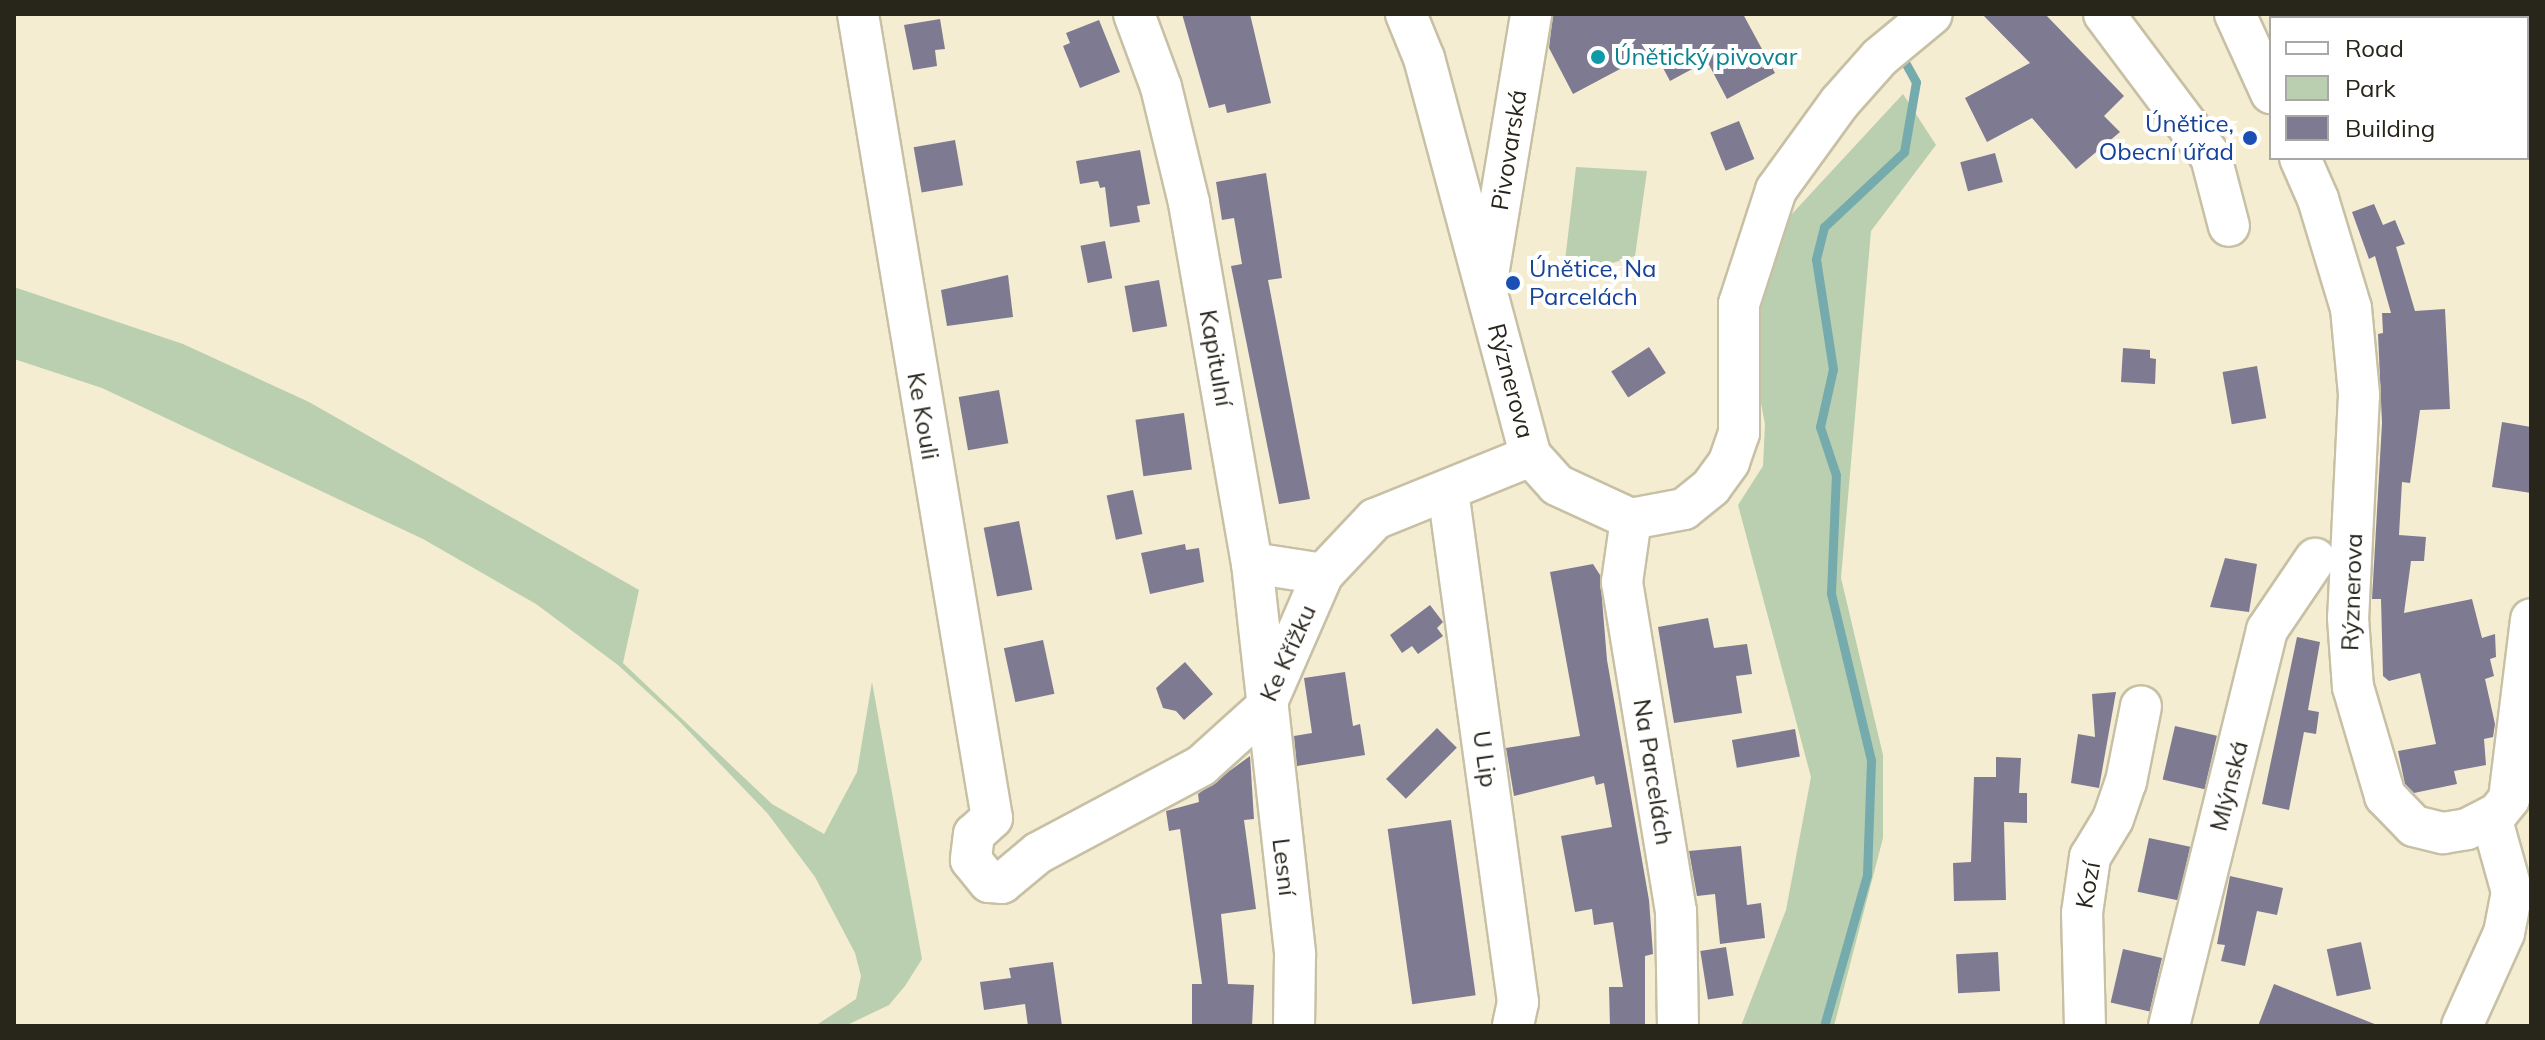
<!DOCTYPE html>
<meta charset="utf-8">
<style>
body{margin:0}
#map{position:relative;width:2545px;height:1040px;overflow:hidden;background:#f4edd1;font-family:Mulish,sans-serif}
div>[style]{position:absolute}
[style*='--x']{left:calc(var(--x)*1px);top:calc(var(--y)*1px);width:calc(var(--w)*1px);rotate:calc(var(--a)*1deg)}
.green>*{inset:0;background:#bacfb0}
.stream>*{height:9px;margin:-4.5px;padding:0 4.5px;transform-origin:4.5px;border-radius:4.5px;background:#75abad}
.building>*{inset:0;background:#7e7a92;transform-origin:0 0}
.roads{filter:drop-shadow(2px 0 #c7c0a5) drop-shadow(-2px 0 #c7c0a5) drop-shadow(0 2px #c7c0a5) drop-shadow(0 -2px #c7c0a5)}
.minor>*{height:40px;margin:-20px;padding:0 20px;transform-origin:20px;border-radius:20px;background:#fff}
.dots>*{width:22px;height:22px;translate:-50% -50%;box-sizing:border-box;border:4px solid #fff;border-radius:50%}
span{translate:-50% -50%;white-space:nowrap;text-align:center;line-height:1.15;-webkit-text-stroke:8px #fff;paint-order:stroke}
.culture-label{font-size:24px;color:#0d838f}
.left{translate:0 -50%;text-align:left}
.transit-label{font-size:24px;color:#164399}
.right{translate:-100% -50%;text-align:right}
.street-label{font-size:24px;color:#28251b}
.frame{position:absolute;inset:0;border:16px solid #28251b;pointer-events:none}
.legend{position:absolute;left:2269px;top:16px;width:260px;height:144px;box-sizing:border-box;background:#fff;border:2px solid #a9a8a4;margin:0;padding:10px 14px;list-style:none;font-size:24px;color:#28251b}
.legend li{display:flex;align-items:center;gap:16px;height:40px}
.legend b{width:40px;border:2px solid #a9a8a4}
</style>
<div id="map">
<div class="green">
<i style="clip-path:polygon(1903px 94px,1936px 145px,1871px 231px,1841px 578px,1883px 755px,1883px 838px,1834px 1026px,1741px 1026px,1786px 910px,1811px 777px,1738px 505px,1763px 466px,1765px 424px,1750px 346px,1772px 256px,1790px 216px)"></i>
<i style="clip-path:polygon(1576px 167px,1647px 171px,1635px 256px,1563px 278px)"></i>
<i style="clip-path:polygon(14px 287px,183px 344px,309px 402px,639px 590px,623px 663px,772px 804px,824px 834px,857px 772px,872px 682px,922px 959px,905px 986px,889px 1005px,845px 1026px,815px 1026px,856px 999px,861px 976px,855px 953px,815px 877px,768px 814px,680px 722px,618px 665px,536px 604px,423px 539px,102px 388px,14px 359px)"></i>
</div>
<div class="stream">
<i style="--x:1824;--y:1026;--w:157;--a:-74.1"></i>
<i style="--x:1867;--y:875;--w:115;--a:-88"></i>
<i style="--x:1871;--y:760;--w:172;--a:-103.5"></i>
<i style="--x:1831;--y:593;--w:118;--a:-87.6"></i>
<i style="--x:1836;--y:475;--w:51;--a:-108.4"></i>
<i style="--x:1820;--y:427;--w:59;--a:-77.4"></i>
<i style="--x:1833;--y:369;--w:111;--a:-98.8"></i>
<i style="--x:1816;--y:259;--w:33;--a:-76"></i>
<i style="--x:1824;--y:227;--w:110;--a:-43.2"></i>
<i style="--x:1904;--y:152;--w:71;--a:-80.3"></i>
<i style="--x:1916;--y:82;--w:31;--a:-119"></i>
</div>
<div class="building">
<i style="clip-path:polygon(1182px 14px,1250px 14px,1271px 103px,1227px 113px,1225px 104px,1209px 108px)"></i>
<i style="clip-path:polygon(1553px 14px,1743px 14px,1775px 73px,1727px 99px,1707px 61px,1670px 81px,1654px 51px,1573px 94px,1549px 48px)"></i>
<i style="clip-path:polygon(1982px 14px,2045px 14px,2124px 96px,2104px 116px,2120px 132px,2076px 169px,2032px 118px,1987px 142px,1965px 98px,2030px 63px)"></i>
<i style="clip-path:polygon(940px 19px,945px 49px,935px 50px,937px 66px,913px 70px,904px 25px)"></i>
<i style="clip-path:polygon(1099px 20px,1120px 72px,1080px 88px,1063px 46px,1070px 43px,1066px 33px)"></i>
<i style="left:1739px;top:121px;width:41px;height:31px;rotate:68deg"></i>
<i style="left:955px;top:140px;width:46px;height:42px;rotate:80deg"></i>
<i style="clip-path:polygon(1140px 150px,1150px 204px,1137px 206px,1140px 222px,1110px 227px,1105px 187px,1100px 188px,1098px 181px,1080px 184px,1076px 161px)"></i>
<i style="left:1995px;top:153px;width:30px;height:36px;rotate:75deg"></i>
<i style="clip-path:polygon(1266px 173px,1282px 278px,1268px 280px,1310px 499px,1279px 504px,1231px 266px,1242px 264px,1234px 218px,1222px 220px,1216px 182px)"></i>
<i style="clip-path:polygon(2374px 204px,2383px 225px,2395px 220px,2405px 244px,2396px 247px,2415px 311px,2445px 309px,2450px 409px,2420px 410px,2410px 483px,2402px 482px,2399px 535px,2426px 537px,2424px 561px,2411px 561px,2404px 613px,2472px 599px,2482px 638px,2495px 634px,2496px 657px,2490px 659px,2494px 676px,2485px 679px,2495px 724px,2493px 737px,2484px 739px,2486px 765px,2454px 771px,2457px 784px,2414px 793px,2405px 784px,2398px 751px,2436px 744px,2420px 673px,2389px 681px,2383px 676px,2381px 599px,2372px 599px,2382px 423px,2378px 334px,2383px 333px,2382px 313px,2391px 313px,2375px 256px,2369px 259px,2352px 212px)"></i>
<i style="left:1105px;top:241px;width:38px;height:25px;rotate:79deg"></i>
<i style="clip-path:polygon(1008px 275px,1013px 317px,947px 326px,941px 290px)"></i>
<i style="left:1159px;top:280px;width:47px;height:35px;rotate:80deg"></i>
<i style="left:1649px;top:347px;width:31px;height:45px;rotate:57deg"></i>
<i style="clip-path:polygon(2123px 348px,2150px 350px,2150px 358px,2156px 359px,2155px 384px,2121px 382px)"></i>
<i style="left:2257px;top:366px;width:53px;height:35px;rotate:80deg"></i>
<i style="left:999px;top:390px;width:54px;height:41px;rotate:80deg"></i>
<i style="left:1184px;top:413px;width:57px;height:49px;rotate:82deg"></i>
<i style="clip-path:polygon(2502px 422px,2531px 427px,2531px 493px,2492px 487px)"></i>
<i style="left:1133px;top:490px;width:45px;height:27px;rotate:78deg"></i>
<i style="left:1019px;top:521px;width:70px;height:36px;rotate:79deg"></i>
<i style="clip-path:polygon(1185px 544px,1186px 550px,1199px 548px,1204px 582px,1150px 594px,1141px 553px)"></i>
<i style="clip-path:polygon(2225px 558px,2257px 564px,2249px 612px,2210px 607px)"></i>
<i style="clip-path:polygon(1593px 564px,1600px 575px,1607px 660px,1649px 900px,1653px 954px,1645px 956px,1645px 1026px,1610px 1026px,1609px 987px,1623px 987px,1613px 922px,1594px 925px,1592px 909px,1575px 912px,1561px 836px,1612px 827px,1604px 783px,1596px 785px,1594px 776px,1514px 796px,1506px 748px,1580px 736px,1550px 572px)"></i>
<i style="clip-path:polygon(1430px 605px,1443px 622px,1437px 628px,1443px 636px,1418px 654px,1412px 646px,1402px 653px,1390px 635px)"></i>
<i style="clip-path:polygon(1708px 618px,1714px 648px,1747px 644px,1752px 674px,1736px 676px,1742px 713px,1674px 723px,1658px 627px)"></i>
<i style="clip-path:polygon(2297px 637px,2320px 642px,2308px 710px,2319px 712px,2316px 734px,2304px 732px,2289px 810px,2262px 804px)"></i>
<i style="left:1043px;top:640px;width:55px;height:40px;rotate:78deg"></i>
<i style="clip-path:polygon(1185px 662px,1213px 694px,1184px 720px,1176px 711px,1163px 708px,1156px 688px)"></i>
<i style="clip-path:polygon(1345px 672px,1353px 726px,1360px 724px,1365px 755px,1297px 766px,1294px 736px,1312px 733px,1304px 678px)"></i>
<i style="clip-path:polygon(2116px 692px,2099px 788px,2071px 783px,2078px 734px,2095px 737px,2092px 694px)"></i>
<i style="left:2175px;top:726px;width:43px;height:55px;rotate:13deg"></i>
<i style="left:1437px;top:728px;width:28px;height:72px;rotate:45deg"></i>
<i style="left:1795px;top:729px;width:28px;height:64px;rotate:80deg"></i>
<i style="clip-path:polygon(1250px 756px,1254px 819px,1244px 820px,1256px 909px,1221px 914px,1228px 984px,1254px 985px,1252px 1026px,1192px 1026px,1192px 984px,1202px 984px,1180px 829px,1169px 831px,1166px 811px,1199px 802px,1198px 794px)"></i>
<i style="clip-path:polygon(1996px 757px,2021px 758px,2019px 793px,2027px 793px,2027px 823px,2004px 822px,2006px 900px,1954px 901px,1953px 863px,1971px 862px,1974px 777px,1996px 777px)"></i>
<i style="left:1451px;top:820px;width:177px;height:64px;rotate:82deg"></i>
<i style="left:2149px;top:838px;width:42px;height:55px;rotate:12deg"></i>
<i style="clip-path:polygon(1741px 846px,1747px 905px,1761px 903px,1765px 938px,1720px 944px,1715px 894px,1697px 896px,1689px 851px)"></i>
<i style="clip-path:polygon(2230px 876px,2283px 888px,2277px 915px,2257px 911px,2245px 966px,2221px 961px,2225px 945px,2217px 944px)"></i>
<i style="left:2361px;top:942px;width:48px;height:35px;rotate:78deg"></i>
<i style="left:1726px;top:947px;width:49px;height:26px;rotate:81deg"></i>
<i style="left:2123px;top:949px;width:40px;height:55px;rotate:13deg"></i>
<i style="left:1998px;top:952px;width:39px;height:42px;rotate:87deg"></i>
<i style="clip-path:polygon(1053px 962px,1062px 1026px,1028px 1026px,1025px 1004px,984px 1010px,980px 982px,1011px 978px,1009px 968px)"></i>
<i style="clip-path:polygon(2274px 984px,2377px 1025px,2377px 1026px,2258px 1026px)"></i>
</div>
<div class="roads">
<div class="minor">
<i style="--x:858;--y:14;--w:815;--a:80.54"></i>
<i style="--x:992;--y:818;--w:24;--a:138"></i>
<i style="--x:974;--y:834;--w:26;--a:97"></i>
<i style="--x:971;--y:860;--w:28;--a:51"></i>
<i style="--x:989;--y:882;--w:13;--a:4"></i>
<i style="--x:1002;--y:883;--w:47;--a:-39.8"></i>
<i style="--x:1038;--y:853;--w:185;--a:-28.1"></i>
<i style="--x:1201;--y:766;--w:85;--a:-42.1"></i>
<i style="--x:1264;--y:709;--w:147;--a:-66.4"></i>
<i style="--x:1323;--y:574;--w:76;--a:-46.6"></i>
<i style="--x:1375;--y:519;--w:168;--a:-22"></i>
<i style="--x:1134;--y:14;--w:78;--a:69.7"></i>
<i style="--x:1161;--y:87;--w:119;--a:76.4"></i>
<i style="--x:1189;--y:203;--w:365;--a:80.1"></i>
<i style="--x:1252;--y:563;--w:394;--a:83.7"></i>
<i style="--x:1295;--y:955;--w:71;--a:90.8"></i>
<i style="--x:1406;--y:14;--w:48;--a:67.8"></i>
<i style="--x:1424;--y:58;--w:412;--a:75"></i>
<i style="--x:1531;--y:456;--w:39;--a:48"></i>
<i style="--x:1557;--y:485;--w:81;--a:24.7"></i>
<i style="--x:1631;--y:519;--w:54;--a:-10.7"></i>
<i style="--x:1684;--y:509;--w:35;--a:-39"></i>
<i style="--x:1711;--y:487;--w:31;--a:-54"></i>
<i style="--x:1729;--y:462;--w:31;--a:-71"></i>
<i style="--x:1739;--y:433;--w:129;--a:-90"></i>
<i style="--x:1739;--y:304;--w:120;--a:-72"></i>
<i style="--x:1776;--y:190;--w:109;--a:-54"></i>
<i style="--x:1840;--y:102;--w:60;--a:-48.4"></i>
<i style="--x:1880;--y:57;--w:67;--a:-39.6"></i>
<i style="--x:2104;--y:14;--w:179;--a:53.2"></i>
<i style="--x:2211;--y:157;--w:71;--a:75.4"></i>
<i style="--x:2235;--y:14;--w:87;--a:65.5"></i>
<i style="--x:2300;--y:158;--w:45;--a:66.3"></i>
<i style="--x:2318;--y:199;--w:114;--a:73.2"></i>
<i style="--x:2351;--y:308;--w:87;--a:84.7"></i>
<i style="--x:2359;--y:395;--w:223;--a:92.8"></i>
<i style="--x:2348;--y:618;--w:69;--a:85.9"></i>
<i style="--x:2353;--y:687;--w:114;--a:73.6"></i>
<i style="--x:2385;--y:796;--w:42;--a:46"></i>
<i style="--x:2414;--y:826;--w:30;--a:14"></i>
<i style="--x:2443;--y:833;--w:24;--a:-9"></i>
<i style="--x:2467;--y:829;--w:34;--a:-27"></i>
<i style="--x:2497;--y:814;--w:19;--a:-51"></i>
<i style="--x:2509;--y:799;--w:181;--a:-83"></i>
<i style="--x:1488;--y:275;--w:265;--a:-80.6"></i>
<i style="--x:1448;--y:491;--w:516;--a:82.2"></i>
<i style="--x:1518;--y:1002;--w:25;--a:102"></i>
<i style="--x:1631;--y:519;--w:64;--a:98.1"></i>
<i style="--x:1622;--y:582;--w:333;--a:80.7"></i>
<i style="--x:1676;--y:911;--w:115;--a:89"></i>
<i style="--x:1252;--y:563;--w:72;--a:8.8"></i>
<i style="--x:2085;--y:1026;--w:113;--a:-91.5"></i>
<i style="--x:2082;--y:913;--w:57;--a:-81.9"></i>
<i style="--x:2090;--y:857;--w:44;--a:-58.8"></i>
<i style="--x:2113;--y:819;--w:39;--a:-71"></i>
<i style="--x:2126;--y:782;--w:77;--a:-78.8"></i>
<i style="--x:2169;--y:1026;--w:408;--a:-76.1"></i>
<i style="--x:2267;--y:630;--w:86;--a:-55.9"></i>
<i style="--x:2462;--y:1026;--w:102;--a:-65.7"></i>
<i style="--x:2504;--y:933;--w:42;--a:-79"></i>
<i style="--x:2512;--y:892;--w:78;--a:-105.6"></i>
</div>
</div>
<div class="dots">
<i style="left:1598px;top:57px;background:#0f9aa8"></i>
<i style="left:2250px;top:138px;background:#1a4fb4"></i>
<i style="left:1513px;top:283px;background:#1a4fb4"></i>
</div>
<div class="culture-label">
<span class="left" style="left:1614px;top:57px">Únětický pivovar</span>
</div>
<div class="transit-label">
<span class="right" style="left:2234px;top:138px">Únětice,<br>Obecní úřad</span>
<span class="left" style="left:1529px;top:283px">Únětice, Na<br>Parcelách</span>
</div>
<div class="street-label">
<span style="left:1509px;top:150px;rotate:-81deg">Pivovarská</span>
<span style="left:1216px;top:358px;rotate:80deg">Kapitulní</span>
<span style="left:1511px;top:381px;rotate:75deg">Rýznerova</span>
<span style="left:923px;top:416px;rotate:80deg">Ke Kouli</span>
<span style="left:2352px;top:592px;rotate:-88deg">Rýznerova</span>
<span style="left:1288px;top:653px;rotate:-66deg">Ke Křížku</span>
<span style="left:1485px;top:759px;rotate:82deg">U Lip</span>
<span style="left:1653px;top:772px;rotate:81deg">Na Parcelách</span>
<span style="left:2229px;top:786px;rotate:-76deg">Mlýnská</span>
<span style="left:1284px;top:867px;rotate:83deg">Lesní</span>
<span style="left:2088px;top:885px;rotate:-80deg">Kozí</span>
</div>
<div class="frame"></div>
<ul class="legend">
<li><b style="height:10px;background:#fff"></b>Road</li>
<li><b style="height:22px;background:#bacfb0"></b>Park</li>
<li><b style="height:22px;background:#7e7a92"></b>Building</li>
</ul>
</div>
